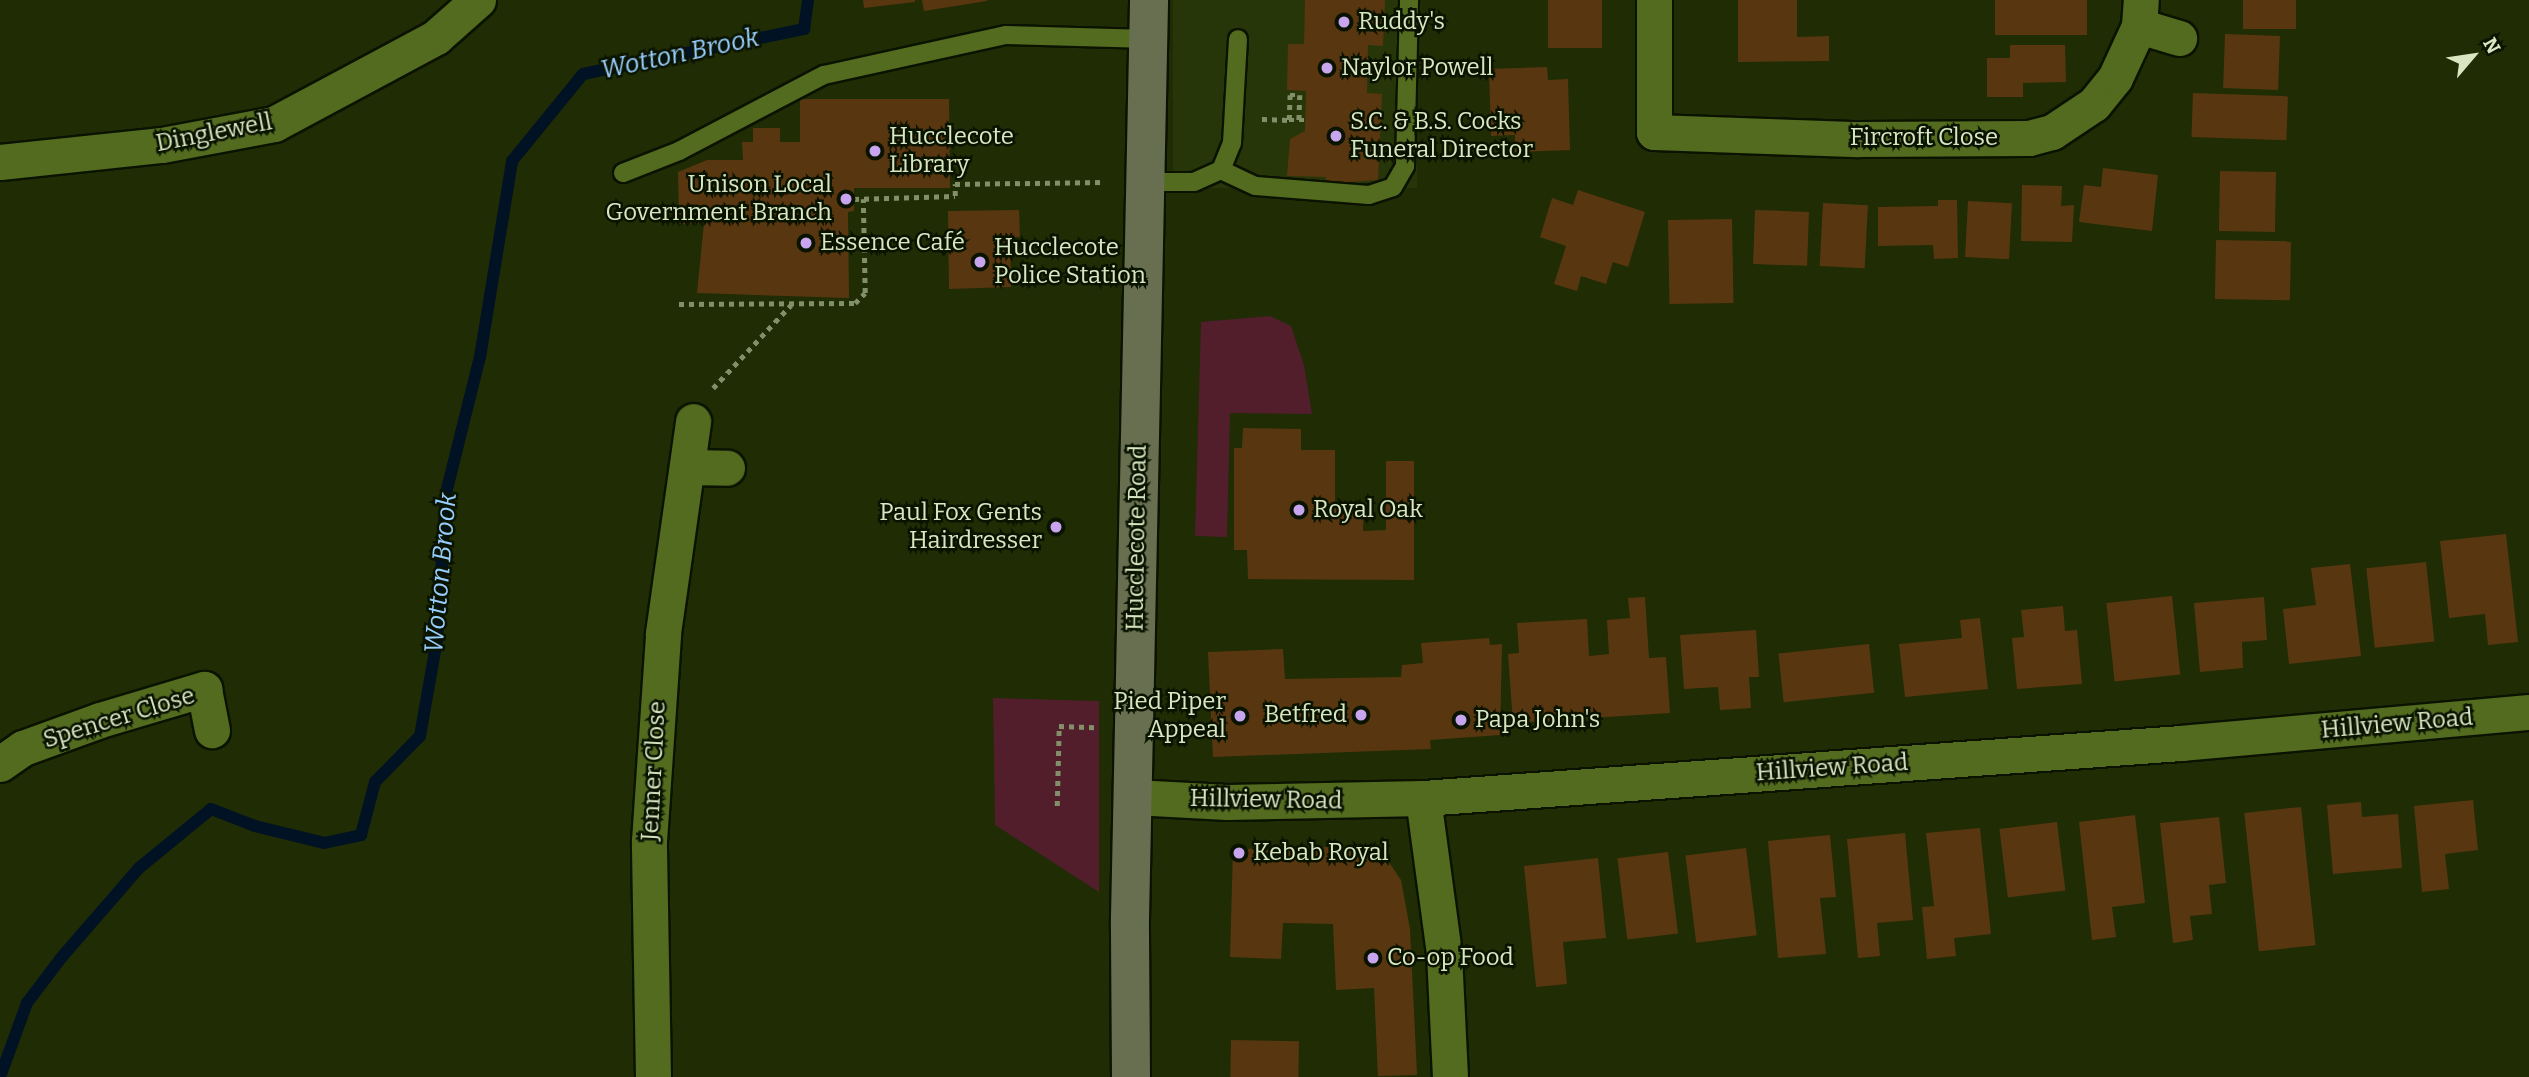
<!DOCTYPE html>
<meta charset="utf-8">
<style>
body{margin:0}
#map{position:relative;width:2529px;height:1077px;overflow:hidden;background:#1f2c04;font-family:Bitter,serif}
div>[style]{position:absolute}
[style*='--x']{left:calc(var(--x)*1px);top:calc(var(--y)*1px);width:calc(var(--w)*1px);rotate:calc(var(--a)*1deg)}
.built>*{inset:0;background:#273608;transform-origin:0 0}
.green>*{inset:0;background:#521e2c}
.stream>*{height:12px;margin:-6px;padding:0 6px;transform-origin:6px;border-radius:6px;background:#001224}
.building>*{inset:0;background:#583710;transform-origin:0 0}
.path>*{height:4.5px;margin-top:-2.25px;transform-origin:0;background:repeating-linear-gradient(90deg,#829069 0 5px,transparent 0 10px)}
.roads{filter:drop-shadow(2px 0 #0b1300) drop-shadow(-2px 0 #0b1300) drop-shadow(0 2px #0b1300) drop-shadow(0 -2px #0b1300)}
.lane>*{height:18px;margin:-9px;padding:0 9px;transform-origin:9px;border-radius:9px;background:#526b1f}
.street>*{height:35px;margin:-17.5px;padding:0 17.5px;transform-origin:17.5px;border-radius:17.5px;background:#526b1f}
.secondary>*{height:38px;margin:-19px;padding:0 19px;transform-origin:19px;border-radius:19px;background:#686f50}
.dots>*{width:19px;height:19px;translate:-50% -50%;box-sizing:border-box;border:4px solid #0a1300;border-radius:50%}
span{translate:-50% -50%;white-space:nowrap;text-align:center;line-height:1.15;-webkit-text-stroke:5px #0a1300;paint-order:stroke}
.poi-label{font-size:24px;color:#d8e7c2}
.left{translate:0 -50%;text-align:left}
.right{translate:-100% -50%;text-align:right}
.street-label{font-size:24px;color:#d8e7c2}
.water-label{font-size:26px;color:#97cdfd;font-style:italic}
.north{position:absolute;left:2438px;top:21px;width:70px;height:70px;-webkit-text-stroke:5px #0a1300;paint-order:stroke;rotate:61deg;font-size:19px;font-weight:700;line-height:28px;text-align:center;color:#d8e7c2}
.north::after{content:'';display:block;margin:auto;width:24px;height:32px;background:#d8e7c2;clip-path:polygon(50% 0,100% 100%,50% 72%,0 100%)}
</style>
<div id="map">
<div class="built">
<i style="left:1173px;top:0;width:244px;height:188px"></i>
</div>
<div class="green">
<i style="clip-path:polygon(1270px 316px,1291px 326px,1304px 365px,1312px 414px,1230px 413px,1227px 537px,1195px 536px,1201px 322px)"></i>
<i style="clip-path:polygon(993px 698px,1099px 701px,1099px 892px,995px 825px)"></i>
</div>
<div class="stream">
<i style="--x:0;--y:1077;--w:79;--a:-70"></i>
<i style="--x:27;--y:1003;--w:56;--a:-52.9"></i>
<i style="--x:61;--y:958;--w:119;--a:-49.1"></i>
<i style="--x:139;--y:868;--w:93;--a:-39.3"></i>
<i style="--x:211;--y:809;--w:47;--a:21.1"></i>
<i style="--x:255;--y:826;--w:71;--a:13.8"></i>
<i style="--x:324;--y:843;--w:38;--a:-12"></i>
<i style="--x:361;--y:835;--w:55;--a:-75.2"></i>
<i style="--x:375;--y:782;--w:64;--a:-45.6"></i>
<i style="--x:420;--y:736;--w:97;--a:-80"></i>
<i style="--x:437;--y:640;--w:147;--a:-86.5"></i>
<i style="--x:446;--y:493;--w:140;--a:-76"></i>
<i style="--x:480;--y:357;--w:199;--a:-80.7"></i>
<i style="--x:512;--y:161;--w:112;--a:-50.8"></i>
<i style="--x:583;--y:74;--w:226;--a:-11.5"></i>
<i style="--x:804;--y:29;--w:29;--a:-82"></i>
</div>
<div class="building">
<i style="clip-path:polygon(863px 0,915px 0,915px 2px,864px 8px)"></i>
<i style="clip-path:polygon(922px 0,987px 0,987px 1px,924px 11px)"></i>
<i style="clip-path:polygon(1305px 0,1385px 0,1383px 46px,1368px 45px,1367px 93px,1382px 94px,1378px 180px,1325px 184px,1326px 177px,1287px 176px,1290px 139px,1305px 131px,1306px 91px,1287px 90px,1288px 44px,1304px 44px)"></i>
<i style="left:1548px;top:0;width:54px;height:48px"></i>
<i style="clip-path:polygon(1738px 0,1797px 0,1797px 37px,1829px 36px,1829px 61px,1738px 62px)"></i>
<i style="left:1995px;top:0;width:92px;height:35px"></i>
<i style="left:2243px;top:0;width:53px;height:29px"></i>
<i style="left:2225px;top:34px;width:55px;height:54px;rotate:2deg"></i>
<i style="clip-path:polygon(2010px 45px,2065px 45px,2066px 82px,2023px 83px,2023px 97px,1987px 97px,1987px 58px,2010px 58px)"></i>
<i style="clip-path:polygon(1547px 67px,1548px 80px,1568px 79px,1570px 150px,1515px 152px,1515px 135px,1491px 136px,1489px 69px)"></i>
<i style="left:2193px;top:93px;width:95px;height:44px;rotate:2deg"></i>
<i style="clip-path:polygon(800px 99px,949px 99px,950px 188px,854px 188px,854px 211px,848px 212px,849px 298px,697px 293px,704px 223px,679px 224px,678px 172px,707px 160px,743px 160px,742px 142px,753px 142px,753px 128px,780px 128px,780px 142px,800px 142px)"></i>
<i style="clip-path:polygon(2103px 168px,2158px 175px,2152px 231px,2079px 222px,2084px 185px,2101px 187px)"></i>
<i style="left:2220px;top:171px;width:56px;height:60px;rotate:1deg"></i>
<i style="clip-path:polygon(2022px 185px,2062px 186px,2061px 206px,2074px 205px,2072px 242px,2021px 241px)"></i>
<i style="clip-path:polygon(1578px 190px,1645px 212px,1628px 267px,1613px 262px,1606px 284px,1581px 276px,1577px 291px,1554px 284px,1566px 246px,1540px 237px,1552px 198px,1573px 205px)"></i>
<i style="clip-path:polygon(1938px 200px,1957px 200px,1958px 258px,1934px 259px,1933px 245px,1878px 246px,1878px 207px,1938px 206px)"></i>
<i style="left:1968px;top:201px;width:44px;height:56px;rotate:3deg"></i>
<i style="left:1823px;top:203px;width:45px;height:63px;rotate:3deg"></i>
<i style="clip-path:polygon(1019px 210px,1020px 237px,1010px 237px,1011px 287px,949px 289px,948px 211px)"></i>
<i style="left:1755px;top:210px;width:54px;height:54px;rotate:2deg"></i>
<i style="left:1732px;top:219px;width:84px;height:64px;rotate:89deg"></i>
<i style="left:2216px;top:240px;width:75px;height:59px;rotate:1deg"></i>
<i style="clip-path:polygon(1243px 428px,1301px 429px,1301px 450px,1335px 450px,1335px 502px,1364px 502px,1363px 531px,1386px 530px,1386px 461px,1414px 461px,1414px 580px,1248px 579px,1247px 550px,1234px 550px,1234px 448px,1242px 448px)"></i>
<i style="clip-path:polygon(2506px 534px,2518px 642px,2488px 645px,2485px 614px,2449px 618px,2440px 541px)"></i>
<i style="left:2426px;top:562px;width:80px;height:60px;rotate:84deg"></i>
<i style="clip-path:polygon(2350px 564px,2361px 656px,2289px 664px,2283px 609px,2316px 605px,2311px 568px)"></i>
<i style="left:2172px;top:596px;width:79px;height:66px;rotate:84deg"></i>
<i style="clip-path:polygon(1645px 597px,1649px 658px,1666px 657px,1670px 713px,1513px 723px,1508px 654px,1519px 653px,1517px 623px,1587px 619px,1589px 656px,1609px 654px,1607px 620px,1630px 618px,1628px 598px)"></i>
<i style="clip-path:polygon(2264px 597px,2267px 640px,2242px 642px,2243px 668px,2200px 672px,2194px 603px)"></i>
<i style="clip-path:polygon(2063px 606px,2065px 631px,2077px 630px,2082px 684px,2017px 689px,2012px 638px,2024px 637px,2021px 610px)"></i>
<i style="clip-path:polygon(1980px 618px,1988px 689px,1905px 697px,1899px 644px,1962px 638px,1960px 620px)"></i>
<i style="clip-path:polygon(1756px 630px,1759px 677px,1749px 677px,1751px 708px,1720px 710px,1718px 687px,1684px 689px,1680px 635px)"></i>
<i style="clip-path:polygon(1489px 638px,1490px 645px,1502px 644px,1500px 735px,1430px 740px,1431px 749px,1213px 757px,1208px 652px,1283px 649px,1285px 679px,1401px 677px,1402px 665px,1423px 663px,1421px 643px)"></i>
<i style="left:1869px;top:644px;width:49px;height:91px;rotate:84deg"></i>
<i style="clip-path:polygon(2473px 800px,2478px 850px,2445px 854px,2449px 889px,2422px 892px,2414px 806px)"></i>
<i style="clip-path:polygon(2361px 802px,2362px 817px,2398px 814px,2402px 868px,2333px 874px,2327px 805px)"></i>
<i style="left:2301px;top:807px;width:139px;height:57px;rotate:84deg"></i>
<i style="clip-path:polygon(2135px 815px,2145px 903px,2112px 907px,2116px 937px,2092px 940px,2079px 822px)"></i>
<i style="clip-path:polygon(2219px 817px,2226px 883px,2209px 885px,2212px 914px,2190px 916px,2193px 940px,2173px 943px,2160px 823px)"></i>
<i style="left:2057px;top:822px;width:69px;height:58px;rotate:83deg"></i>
<i style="clip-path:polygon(1980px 828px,1991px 934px,1954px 938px,1956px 956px,1927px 959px,1922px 907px,1934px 906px,1926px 833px)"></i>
<i style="clip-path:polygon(1905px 833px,1913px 920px,1877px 923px,1880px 956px,1858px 958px,1847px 839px)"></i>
<i style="clip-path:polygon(1830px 835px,1836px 897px,1820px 898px,1826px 954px,1778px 958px,1768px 841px)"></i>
<i style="clip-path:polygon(1378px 846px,1401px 880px,1410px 929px,1417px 1075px,1378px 1076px,1374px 988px,1336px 990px,1333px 924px,1283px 923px,1281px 959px,1230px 957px,1233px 849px)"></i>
<i style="left:1746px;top:848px;width:88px;height:61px;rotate:83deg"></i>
<i style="left:1668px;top:852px;width:82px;height:51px;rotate:83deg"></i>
<i style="clip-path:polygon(1598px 858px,1606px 938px,1563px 942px,1567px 984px,1536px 987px,1524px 866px)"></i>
<i style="left:1231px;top:1040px;width:68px;height:37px;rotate:1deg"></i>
</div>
<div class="path">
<i style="--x:1262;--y:119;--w:27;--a:2"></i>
<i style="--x:1289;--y:120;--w:25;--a:-88"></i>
<i style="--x:1290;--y:95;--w:10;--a:0"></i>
<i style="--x:1300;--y:95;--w:25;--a:92"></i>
<i style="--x:1289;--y:120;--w:16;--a:0"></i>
<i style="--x:854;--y:199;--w:101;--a:-1.7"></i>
<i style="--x:955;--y:196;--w:12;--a:-90"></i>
<i style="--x:955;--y:184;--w:149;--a:-0.8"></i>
<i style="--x:679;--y:304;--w:176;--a:-0.3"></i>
<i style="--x:855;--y:303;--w:14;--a:-45"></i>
<i style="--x:865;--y:293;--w:94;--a:-91.2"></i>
<i style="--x:713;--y:388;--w:114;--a:-46.8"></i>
<i style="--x:1057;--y:806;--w:80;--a:-88.6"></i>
<i style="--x:1059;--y:726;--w:36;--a:2"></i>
</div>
<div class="roads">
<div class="lane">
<i style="--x:1221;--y:170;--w:29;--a:-68"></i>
<i style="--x:1232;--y:143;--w:104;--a:-86.7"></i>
<i style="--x:623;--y:173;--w:60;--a:-21.4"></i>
<i style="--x:679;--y:151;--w:164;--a:-27.7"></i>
<i style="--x:824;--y:75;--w:186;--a:-12.4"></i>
<i style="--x:1006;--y:35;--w:143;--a:1.6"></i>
<i style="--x:1146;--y:182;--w:48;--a:0"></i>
<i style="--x:1194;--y:182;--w:30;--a:-24"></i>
<i style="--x:1221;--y:170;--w:38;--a:25"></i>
<i style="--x:1256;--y:186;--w:113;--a:4.6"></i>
<i style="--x:1369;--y:195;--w:25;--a:-18"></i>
<i style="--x:1393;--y:187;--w:24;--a:-60"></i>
<i style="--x:1405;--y:166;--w:166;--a:-88.6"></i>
</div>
<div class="street">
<i style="--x:1654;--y:0;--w:132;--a:90"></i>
<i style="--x:1654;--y:132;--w:205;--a:2"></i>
<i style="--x:1859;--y:139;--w:170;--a:-0.3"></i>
<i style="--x:2029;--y:138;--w:24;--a:-15"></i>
<i style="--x:2052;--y:132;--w:50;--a:-33.7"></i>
<i style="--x:2094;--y:104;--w:33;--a:-51"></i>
<i style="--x:2115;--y:78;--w:57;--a:-65.2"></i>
<i style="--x:2139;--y:26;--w:26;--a:-86"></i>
<i style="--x:2139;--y:26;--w:42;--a:16.7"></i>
<i style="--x:0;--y:162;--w:163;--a:-6"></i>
<i style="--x:162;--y:145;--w:114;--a:-10.6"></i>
<i style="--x:274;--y:124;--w:184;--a:-28.2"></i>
<i style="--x:436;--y:37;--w:56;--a:-41.4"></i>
<i style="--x:688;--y:467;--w:39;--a:1"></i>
<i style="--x:0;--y:764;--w:28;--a:-35"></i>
<i style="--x:23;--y:748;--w:82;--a:-20"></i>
<i style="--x:100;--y:720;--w:109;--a:-16.6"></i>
<i style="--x:204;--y:689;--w:42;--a:79"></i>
<i style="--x:1133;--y:797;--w:94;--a:3"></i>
<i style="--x:1227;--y:802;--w:196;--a:-1.2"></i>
<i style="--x:1423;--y:798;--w:760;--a:-4.15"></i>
<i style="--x:2181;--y:743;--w:349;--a:-5.1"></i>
<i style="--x:1423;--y:798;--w:157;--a:82.3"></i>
<i style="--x:1444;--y:954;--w:123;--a:87.2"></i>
<i style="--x:653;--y:1077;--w:236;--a:-91"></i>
<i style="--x:649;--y:841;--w:208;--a:-86.1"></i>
<i style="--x:663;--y:633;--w:214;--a:-81.9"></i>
</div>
<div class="secondary">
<i style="--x:1131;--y:1077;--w:159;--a:-90.4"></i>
<i style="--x:1130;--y:918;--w:918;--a:-88.81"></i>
</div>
</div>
<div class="dots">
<i style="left:1344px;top:22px;background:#c8a5ef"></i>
<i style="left:1327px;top:68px;background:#c8a5ef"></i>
<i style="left:1336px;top:136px;background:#c8a5ef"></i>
<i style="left:875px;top:151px;background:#c8a5ef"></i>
<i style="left:846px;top:199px;background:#c8a5ef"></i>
<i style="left:806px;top:243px;background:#c8a5ef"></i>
<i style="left:980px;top:262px;background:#c8a5ef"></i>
<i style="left:1299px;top:510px;background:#c8a5ef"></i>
<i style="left:1056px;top:527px;background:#c8a5ef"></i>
<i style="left:1361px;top:715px;background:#c8a5ef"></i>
<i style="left:1240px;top:716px;background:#c8a5ef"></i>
<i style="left:1461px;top:720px;background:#c8a5ef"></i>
<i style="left:1239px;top:853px;background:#c8a5ef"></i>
<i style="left:1373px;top:958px;background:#c8a5ef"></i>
</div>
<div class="poi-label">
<span class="left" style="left:1358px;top:22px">Ruddy's</span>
<span class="left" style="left:1341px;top:68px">Naylor Powell</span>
<span class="left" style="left:1350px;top:136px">S.C. &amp; B.S. Cocks<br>Funeral Director</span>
<span class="left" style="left:889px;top:151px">Hucclecote<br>Library</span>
<span class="right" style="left:832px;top:199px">Unison Local<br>Government Branch</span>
<span class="left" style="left:820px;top:243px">Essence Café</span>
<span class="left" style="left:994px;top:262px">Hucclecote<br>Police Station</span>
<span class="left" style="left:1313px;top:510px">Royal Oak</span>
<span class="right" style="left:1042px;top:527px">Paul Fox Gents<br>Hairdresser</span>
<span class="right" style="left:1226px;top:716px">Pied Piper<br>Appeal</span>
<span class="right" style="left:1347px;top:715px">Betfred</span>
<span class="left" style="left:1475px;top:720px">Papa John's</span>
<span class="left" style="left:1253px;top:853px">Kebab Royal</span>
<span class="left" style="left:1387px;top:958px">Co-op Food</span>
</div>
<div class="street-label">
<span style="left:214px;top:133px;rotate:-11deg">Dinglewell</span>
<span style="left:1924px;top:138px">Fircroft Close</span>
<span style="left:1137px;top:538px;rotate:-89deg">Hucclecote Road</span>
<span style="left:119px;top:718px;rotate:-17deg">Spencer Close</span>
<span style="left:2397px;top:724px;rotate:-5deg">Hillview Road</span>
<span style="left:1832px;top:768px;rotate:-4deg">Hillview Road</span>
<span style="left:654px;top:771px;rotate:-87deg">Jenner Close</span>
<span style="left:1266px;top:800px;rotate:1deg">Hillview Road</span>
</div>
<div class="water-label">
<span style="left:680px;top:54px;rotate:-12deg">Wotton Brook</span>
<span style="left:441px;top:573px;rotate:-85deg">Wotton Brook</span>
</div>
<div class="north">N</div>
</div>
